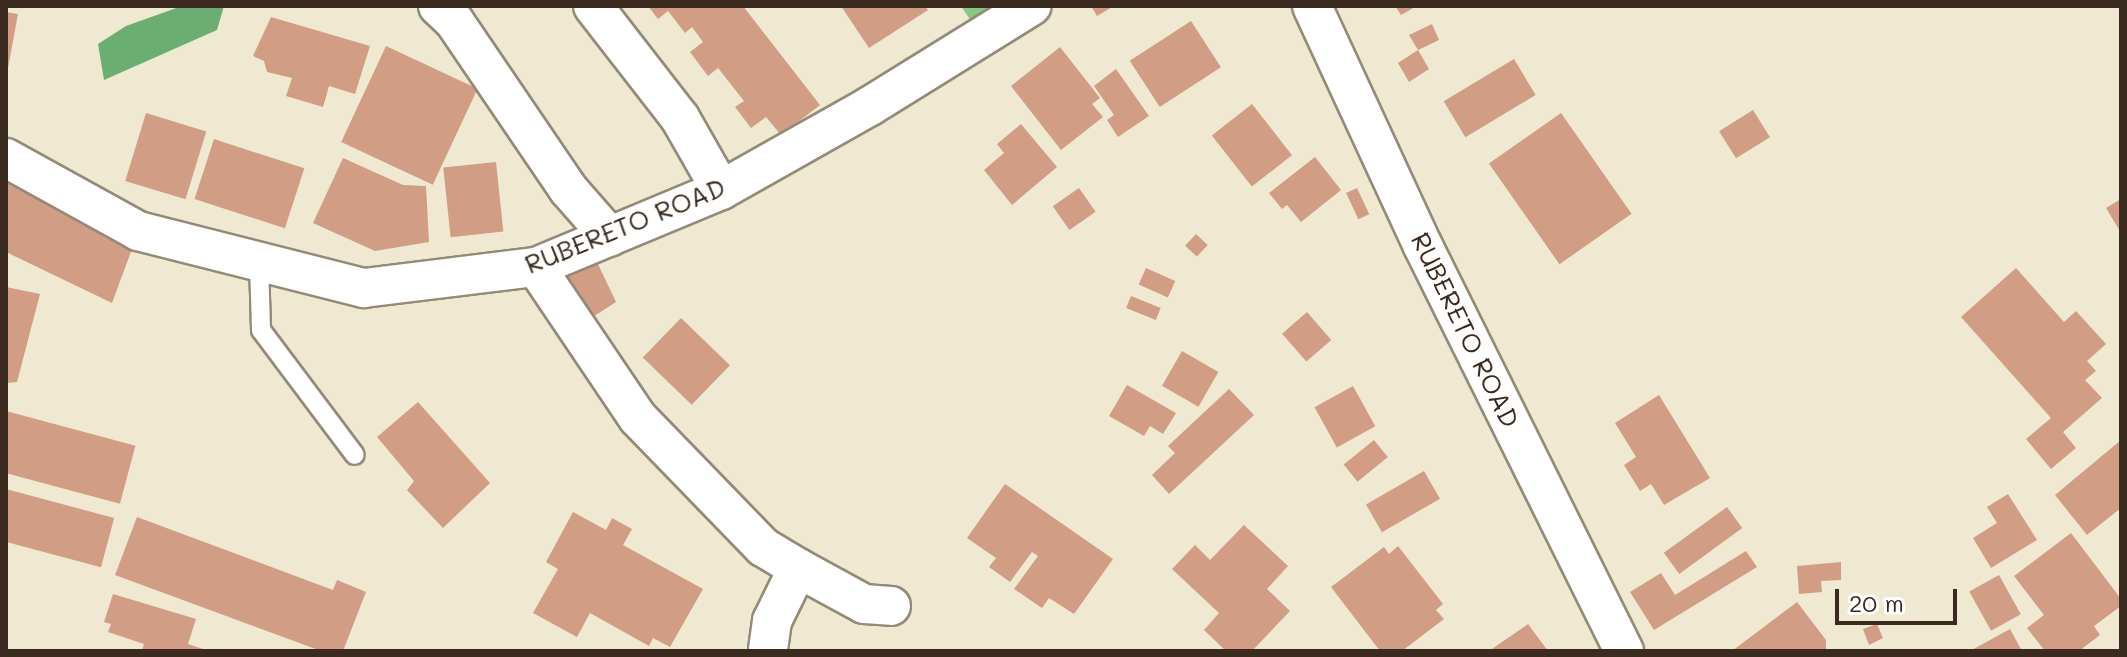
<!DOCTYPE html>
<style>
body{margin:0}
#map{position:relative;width:2127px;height:657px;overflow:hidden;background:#eee9d0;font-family:Mali,sans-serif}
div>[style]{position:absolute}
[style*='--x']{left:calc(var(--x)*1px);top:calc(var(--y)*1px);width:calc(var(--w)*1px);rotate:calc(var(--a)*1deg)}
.green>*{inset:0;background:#84ca85}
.forest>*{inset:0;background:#6bae72}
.building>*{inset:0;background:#d19d85;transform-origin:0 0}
.roads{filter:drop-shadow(2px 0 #948a77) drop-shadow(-2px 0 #948a77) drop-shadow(0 2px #948a77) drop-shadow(0 -2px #948a77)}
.lane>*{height:18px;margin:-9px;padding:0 9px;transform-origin:9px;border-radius:9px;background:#fff}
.street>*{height:38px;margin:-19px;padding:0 19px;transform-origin:19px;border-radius:19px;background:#fff}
span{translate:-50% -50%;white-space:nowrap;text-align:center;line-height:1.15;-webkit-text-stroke:6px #fff;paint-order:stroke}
.street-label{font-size:26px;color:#3b2a1e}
.frame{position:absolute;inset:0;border:8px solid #3b2a1e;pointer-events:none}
.scale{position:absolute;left:1835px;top:589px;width:122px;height:36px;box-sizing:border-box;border:4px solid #3b2a1e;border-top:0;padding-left:10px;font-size:24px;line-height:28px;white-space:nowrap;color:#3b2a1e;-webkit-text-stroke:6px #fff;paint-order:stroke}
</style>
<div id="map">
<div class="green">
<i style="clip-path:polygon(961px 6px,1010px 6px,975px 27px)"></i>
</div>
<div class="forest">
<i style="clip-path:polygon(182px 6px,224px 6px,217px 30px,104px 80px,98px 44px,126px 26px)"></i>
</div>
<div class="building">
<i style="clip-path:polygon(648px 6px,743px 6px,820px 105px,781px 135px,766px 117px,751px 128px,735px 107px,744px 101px,718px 68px,708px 76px,690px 52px,703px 42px,692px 27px,685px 33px,668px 11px,658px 19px)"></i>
<i style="clip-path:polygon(841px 6px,925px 6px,928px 10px,869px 48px)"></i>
<i style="clip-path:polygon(1091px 6px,1114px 6px,1097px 16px)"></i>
<i style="clip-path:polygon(1395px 6px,1417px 6px,1401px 15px)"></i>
<i style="clip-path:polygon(6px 12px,18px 14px,8px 68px,6px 68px)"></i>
<i style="clip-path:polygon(271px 17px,370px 46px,355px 94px,329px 86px,323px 107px,286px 96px,292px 78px,267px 72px,264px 61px,253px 56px)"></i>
<i style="left:1191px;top:21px;width:55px;height:73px;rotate:57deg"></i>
<i style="clip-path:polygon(1432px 24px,1439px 40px,1418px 50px,1429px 69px,1409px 82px,1398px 63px,1418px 50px,1409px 35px)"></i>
<i style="left:386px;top:46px;width:101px;height:106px;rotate:25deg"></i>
<i style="clip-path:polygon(1060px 47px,1100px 98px,1092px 104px,1103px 117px,1061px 150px,1011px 86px)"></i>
<i style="left:1514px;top:59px;width:42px;height:82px;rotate:59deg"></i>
<i style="clip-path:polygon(1116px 69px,1149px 116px,1118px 137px,1107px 120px,1114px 115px,1094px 86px)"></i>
<i style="left:1252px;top:104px;width:65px;height:51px;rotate:52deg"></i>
<i style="left:1753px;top:110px;width:32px;height:40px;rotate:58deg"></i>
<i style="left:146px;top:113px;width:63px;height:71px;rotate:17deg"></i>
<i style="left:1561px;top:113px;width:123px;height:88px;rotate:55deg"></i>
<i style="clip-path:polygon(1021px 124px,1057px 167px,1012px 205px,984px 170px,1004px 153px,997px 144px)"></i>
<i style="left:214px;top:139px;width:95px;height:63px;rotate:18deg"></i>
<i style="clip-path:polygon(1315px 157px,1341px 190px,1301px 222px,1287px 205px,1282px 209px,1269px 193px)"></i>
<i style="clip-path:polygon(343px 158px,403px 185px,426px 186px,429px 242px,375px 251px,313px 223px)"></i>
<i style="left:496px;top:162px;width:70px;height:53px;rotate:84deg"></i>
<i style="clip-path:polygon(6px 182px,132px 249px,112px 303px,6px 252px)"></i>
<i style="left:1079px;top:188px;width:29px;height:32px;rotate:55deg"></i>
<i style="left:1357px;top:188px;width:29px;height:12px;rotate:65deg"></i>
<i style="clip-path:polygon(2121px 199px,2121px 233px,2106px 208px)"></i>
<i style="left:1196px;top:234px;width:16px;height:16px;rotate:43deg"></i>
<i style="clip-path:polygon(596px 260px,616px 302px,585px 322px,565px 274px)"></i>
<i style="left:1146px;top:268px;width:32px;height:18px;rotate:24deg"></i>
<i style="clip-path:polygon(2016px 268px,2064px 322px,2076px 311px,2106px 344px,2087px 361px,2096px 371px,2085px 380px,2102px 398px,2063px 432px,2076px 448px,2051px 469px,2026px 439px,2051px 418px,1961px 317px)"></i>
<i style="clip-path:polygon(6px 287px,40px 294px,17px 382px,6px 383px)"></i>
<i style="left:1131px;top:296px;width:32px;height:13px;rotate:22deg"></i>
<i style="left:1307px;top:312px;width:37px;height:33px;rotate:49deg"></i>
<i style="left:681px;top:318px;width:68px;height:55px;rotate:44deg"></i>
<i style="left:1182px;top:351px;width:42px;height:40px;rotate:30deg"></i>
<i style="clip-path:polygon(1127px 385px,1176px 413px,1163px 434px,1150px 426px,1144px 436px,1109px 416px)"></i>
<i style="left:1353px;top:386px;width:46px;height:44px;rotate:61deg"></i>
<i style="clip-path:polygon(1229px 389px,1254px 415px,1169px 494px,1152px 475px,1175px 453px,1168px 446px)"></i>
<i style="clip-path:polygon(1659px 395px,1710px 478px,1664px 505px,1651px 484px,1640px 491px,1624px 465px,1636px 457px,1615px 423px)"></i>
<i style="clip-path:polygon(418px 402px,490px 483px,443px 528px,407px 490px,414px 481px,377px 437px)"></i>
<i style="left:6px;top:411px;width:134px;height:60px;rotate:15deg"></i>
<i style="left:1374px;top:440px;width:22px;height:39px;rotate:51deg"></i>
<i style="clip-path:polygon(2121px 440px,2121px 508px,2087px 535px,2055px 495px)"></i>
<i style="left:1424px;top:471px;width:32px;height:67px;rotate:60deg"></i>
<i style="clip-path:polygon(1005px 484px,1113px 559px,1074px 614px,1049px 598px,1042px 608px,1014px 589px,1038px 556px,1032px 552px,1010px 582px,989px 567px,996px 558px,967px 538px)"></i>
<i style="left:6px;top:489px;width:112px;height:51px;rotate:15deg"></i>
<i style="clip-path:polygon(2008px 494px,2037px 540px,1991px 568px,1973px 538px,1997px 523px,1987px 507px)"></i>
<i style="left:1727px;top:507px;width:26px;height:78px;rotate:54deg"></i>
<i style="clip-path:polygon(573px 512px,606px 530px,612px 518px,632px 529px,623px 545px,703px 589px,670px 647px,653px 638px,649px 646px,590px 613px,577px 637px,533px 613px,558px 569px,546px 562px)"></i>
<i style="clip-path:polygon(137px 517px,333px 590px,337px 580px,366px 592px,343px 651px,321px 651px,115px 575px)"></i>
<i style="clip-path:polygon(1244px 525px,1288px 566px,1267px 589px,1290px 611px,1252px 651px,1226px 651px,1204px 630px,1219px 613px,1172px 569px,1195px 545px,1210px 560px)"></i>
<i style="clip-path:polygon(2071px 533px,2121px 599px,2121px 606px,2094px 626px,2100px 635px,2079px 651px,2045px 651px,2027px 628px,2044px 615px,2014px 576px)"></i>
<i style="clip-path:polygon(1398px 546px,1443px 604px,1436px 610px,1444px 619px,1402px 651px,1380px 651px,1331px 587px,1384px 547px,1389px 554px)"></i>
<i style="clip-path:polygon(1746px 551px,1757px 567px,1654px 630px,1630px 592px,1661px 573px,1675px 595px)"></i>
<i style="clip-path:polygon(1841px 562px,1841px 580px,1821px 581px,1822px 592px,1799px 594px,1797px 566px)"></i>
<i style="left:1999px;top:575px;width:45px;height:34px;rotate:61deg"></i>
<i style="clip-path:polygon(113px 594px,196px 619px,188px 644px,209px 651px,142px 651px,144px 644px,108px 632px,111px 624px,104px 622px)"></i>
<i style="clip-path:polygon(1797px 602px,1826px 640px,1826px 651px,1732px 651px)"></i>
<i style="clip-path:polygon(1528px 624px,1548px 651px,1489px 651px)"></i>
<i style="clip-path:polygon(1877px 624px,1883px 638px,1869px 645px,1863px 629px)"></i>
<i style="clip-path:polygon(2010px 629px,2022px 651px,1970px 651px)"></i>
</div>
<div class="roads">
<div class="lane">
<i style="--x:259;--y:262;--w:68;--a:88.3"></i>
<i style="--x:261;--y:330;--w:156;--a:53.1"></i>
</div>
<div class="street">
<i style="--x:438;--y:6;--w:22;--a:43"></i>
<i style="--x:454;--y:21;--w:204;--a:55.8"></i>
<i style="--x:569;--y:190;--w:62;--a:48.9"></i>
<i style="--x:593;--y:6;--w:142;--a:52.2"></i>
<i style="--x:680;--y:118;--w:83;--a:60.3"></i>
<i style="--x:1312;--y:6;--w:264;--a:65.2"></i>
<i style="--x:1423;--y:246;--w:452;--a:63.6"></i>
<i style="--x:6;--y:158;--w:151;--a:28.9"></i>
<i style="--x:138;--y:231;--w:233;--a:14.2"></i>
<i style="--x:364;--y:288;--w:173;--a:-7"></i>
<i style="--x:536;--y:267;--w:200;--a:-22.6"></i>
<i style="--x:721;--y:190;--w:171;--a:-29.4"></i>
<i style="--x:870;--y:106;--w:190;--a:-31.8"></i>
<i style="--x:536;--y:267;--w:182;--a:56"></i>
<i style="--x:638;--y:418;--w:180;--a:45.9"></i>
<i style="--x:763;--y:547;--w:41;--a:31"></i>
<i style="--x:798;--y:568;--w:59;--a:116.1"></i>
<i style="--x:772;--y:621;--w:30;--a:98"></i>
<i style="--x:798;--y:568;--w:75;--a:28.6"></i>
<i style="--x:864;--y:604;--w:27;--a:4"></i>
</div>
</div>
<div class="street-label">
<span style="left:625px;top:226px;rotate:-22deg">RUBERETO ROAD</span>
<span style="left:1465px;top:330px;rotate:64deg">RUBERETO ROAD</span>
</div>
<div class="frame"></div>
<div class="scale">20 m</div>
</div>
